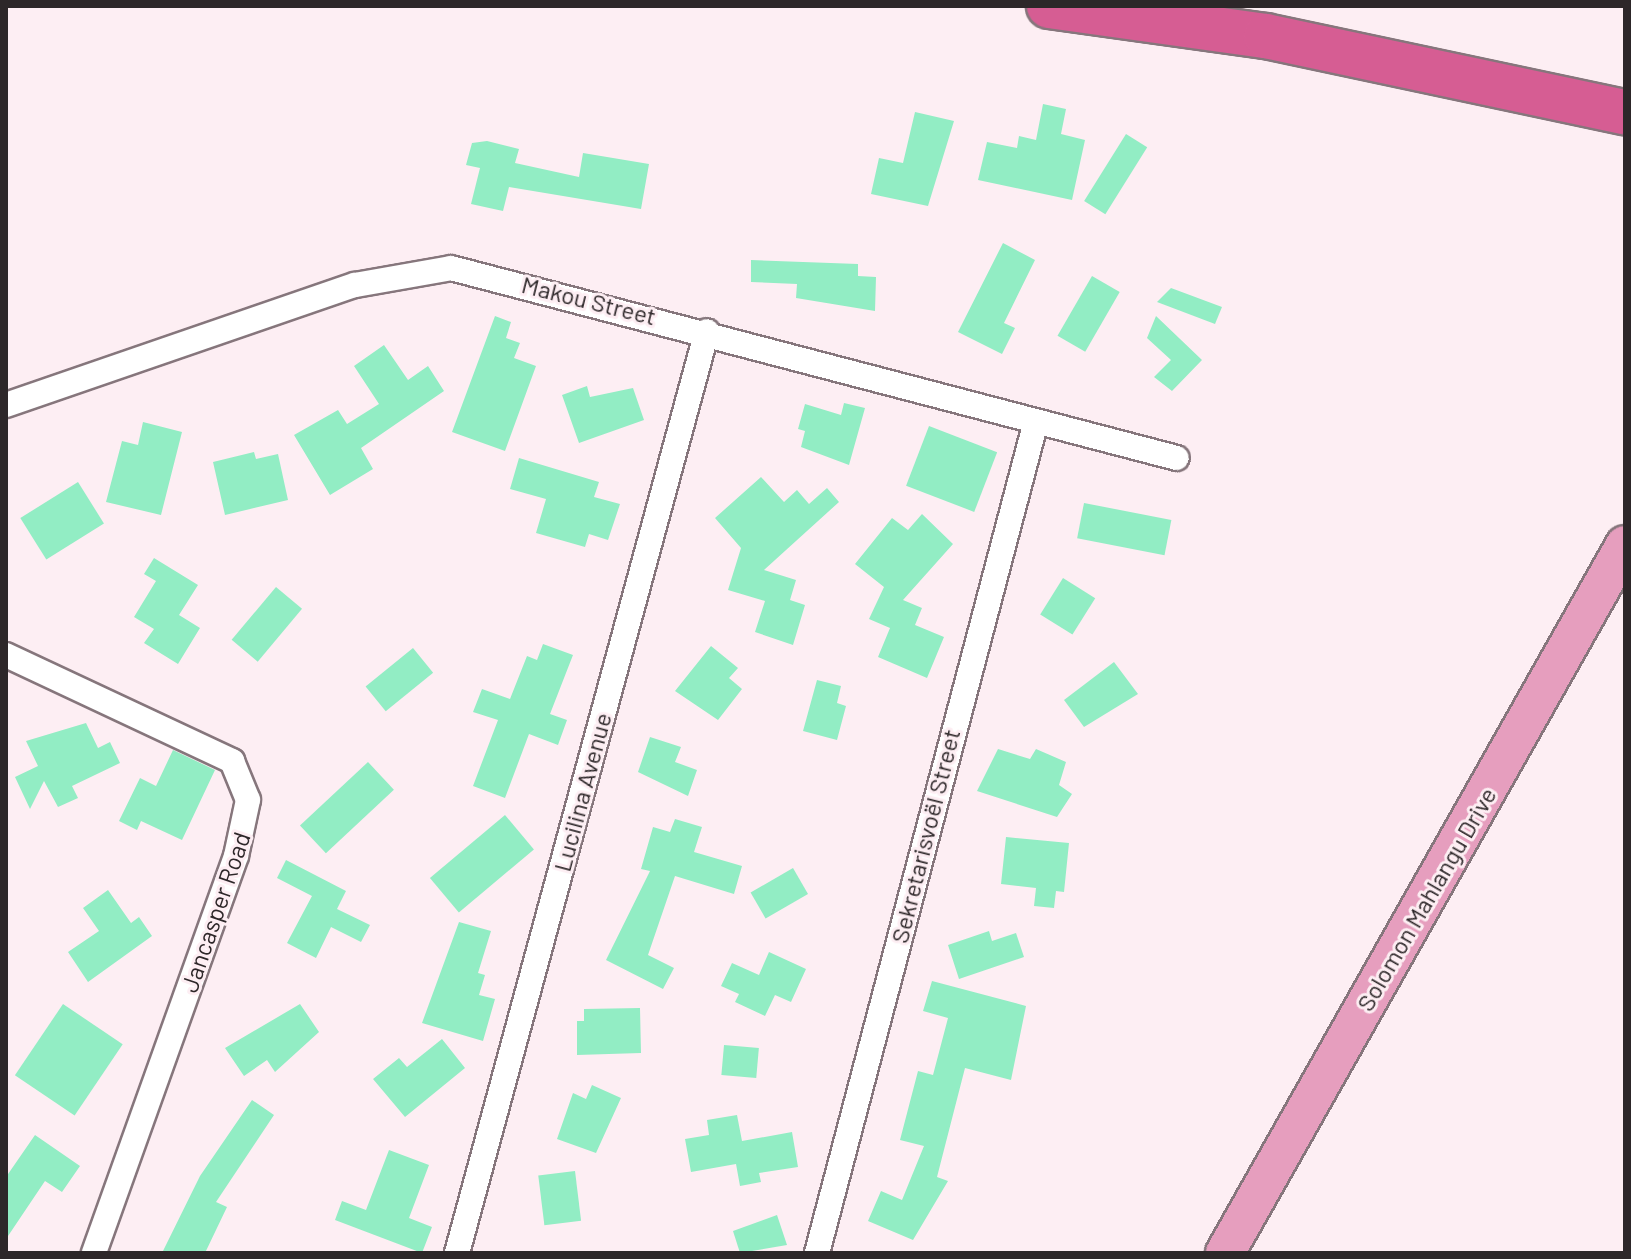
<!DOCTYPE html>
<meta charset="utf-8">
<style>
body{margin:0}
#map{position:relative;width:1631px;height:1259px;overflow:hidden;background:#fdeef3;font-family:Barlow,sans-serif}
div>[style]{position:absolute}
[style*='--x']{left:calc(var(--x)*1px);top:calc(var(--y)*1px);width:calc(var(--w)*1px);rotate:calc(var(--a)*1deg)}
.building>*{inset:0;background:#92edc4;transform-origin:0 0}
.roads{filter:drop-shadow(2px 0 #86767c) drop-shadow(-2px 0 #86767c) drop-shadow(0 2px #86767c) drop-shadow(0 -2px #86767c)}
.minor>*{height:24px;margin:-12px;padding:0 12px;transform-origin:12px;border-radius:12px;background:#fff}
.primary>*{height:38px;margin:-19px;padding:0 19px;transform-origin:19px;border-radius:19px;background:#e69ebe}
.motorway>*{height:44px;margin:-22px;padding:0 22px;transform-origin:22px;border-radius:22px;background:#d65d93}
span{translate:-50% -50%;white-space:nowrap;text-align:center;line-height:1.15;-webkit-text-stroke:6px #fdeef3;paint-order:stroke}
.street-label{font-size:24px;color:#2d2729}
.frame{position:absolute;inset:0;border:8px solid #2d2729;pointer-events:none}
</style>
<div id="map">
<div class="building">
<i style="clip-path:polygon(1043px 104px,1066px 109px,1061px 134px,1085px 140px,1072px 200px,978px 180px,987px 142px,1017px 148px,1019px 136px,1036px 140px)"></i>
<i style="clip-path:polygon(915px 112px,954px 121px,928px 206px,871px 194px,879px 158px,903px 163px)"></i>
<i style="left:1126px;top:134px;width:25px;height:79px;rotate:32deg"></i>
<i style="clip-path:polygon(487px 141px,519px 149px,515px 163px,579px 177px,583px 153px,649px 164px,641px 209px,509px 187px,503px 211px,471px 204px,480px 168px,466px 165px,472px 143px)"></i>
<i style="clip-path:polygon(1003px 243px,1035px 260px,1004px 323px,1015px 328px,1002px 354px,958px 332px)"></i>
<i style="clip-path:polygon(751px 260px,858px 264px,858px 276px,876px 277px,875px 311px,796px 298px,797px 284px,751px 282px)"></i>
<i style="left:1092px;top:276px;width:32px;height:69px;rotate:30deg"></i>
<i style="clip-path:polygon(1171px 288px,1222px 307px,1215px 324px,1157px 302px)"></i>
<i style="clip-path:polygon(495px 316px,511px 322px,506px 338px,520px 343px,514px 358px,536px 366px,505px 451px,452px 432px)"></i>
<i style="clip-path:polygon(1156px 316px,1202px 360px,1172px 391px,1154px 377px,1171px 360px,1147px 338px)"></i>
<i style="clip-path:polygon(384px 345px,408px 380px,428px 366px,444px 391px,361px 448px,373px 469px,330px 495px,294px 435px,338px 410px,347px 424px,379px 404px,354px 366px)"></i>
<i style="clip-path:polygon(587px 386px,590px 397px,633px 388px,644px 420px,579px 443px,562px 395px)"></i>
<i style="clip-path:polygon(844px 403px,865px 408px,849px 465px,801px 447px,805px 431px,798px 429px,805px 404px,841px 415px)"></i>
<i style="clip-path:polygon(143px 422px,182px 432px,161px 515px,106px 502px,122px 441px,138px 445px)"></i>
<i style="left:929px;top:426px;width:73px;height:64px;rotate:21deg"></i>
<i style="clip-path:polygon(254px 452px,256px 459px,278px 454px,288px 500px,225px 515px,213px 462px)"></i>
<i style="clip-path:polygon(519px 458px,599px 482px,594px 497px,620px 504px,608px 540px,589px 534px,585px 547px,536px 533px,546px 499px,510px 489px)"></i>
<i style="clip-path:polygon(761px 477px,784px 502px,797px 490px,809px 504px,827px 488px,839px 502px,764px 570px,796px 580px,790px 600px,805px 605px,793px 645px,755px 632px,765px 601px,728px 590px,741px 548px,715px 518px)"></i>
<i style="left:78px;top:482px;width:49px;height:68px;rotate:58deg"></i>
<i style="left:1084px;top:503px;width:89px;height:36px;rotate:11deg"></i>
<i style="clip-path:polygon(922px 514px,953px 544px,903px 600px,922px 608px,915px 625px,944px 637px,927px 678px,878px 657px,890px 628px,869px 619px,884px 587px,855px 564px,892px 518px,908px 530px)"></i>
<i style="clip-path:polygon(154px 558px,198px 585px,179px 615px,200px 628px,178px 664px,144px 643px,154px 629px,134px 617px,156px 581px,144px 574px)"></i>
<i style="left:1063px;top:578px;width:38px;height:43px;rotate:32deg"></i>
<i style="left:276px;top:587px;width:34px;height:69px;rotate:40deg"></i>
<i style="clip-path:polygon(543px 644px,573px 655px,550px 714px,567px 720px,558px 745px,529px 734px,505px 798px,473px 786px,498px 720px,473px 712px,482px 689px,510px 699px,527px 656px,537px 660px)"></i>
<i style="clip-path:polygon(711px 646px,738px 668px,729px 678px,742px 689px,718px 720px,675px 691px)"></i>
<i style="left:413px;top:648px;width:32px;height:61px;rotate:51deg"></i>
<i style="clip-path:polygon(1114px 662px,1138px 694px,1084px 727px,1064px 700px)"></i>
<i style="clip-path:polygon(817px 680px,841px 686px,837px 703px,846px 706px,837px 740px,803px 731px)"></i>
<i style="clip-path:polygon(86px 723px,98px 748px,110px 742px,120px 763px,72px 786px,78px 798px,58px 807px,44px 781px,30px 809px,15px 777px,38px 766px,26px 741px)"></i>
<i style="clip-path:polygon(650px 737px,681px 747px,675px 762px,697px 770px,688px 796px,638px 772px)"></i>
<i style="clip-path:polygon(998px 749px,1030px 759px,1036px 749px,1066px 762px,1059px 785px,1072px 794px,1057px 817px,977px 791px)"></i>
<i style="clip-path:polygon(173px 750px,215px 770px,182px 840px,141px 821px,137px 830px,119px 821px,140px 778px,156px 786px)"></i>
<i style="left:368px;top:762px;width:38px;height:93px;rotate:47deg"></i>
<i style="left:505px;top:815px;width:45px;height:98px;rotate:50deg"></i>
<i style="clip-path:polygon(675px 819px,702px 827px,694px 852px,742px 866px,734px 894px,675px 876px,648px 955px,674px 968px,663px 989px,606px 960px,650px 871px,641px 869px,653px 827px,670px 832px)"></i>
<i style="clip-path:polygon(1006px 837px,1069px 843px,1064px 892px,1056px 891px,1054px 908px,1034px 906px,1036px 888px,1001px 884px)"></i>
<i style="clip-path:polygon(286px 860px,346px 891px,337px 909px,370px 925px,361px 942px,331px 927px,316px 958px,287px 943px,312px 896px,277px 878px)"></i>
<i style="left:793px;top:868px;width:30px;height:49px;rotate:60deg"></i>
<i style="clip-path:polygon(108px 890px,131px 923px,139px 917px,152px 936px,88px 982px,68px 952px,99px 931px,83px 908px)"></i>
<i style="clip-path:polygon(459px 922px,491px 931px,478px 973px,485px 975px,479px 995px,495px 999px,483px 1041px,422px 1023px)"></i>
<i style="clip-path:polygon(989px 931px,992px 941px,1016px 933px,1024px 957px,959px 979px,948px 945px)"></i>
<i style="clip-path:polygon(769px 952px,806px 969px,791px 1002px,775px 995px,765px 1016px,735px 1002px,739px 994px,721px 986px,732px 963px,759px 975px)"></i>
<i style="clip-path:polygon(932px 981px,1026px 1006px,1011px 1080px,965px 1068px,937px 1177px,948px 1181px,913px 1240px,868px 1221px,881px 1191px,902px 1200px,924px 1146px,900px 1140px,918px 1071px,933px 1075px,948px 1018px,923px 1011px)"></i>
<i style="left:63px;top:1004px;width:72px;height:86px;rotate:34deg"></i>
<i style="clip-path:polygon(300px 1004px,319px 1032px,275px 1072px,267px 1060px,244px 1076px,225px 1048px)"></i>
<i style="clip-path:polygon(640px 1008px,641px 1053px,577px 1055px,577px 1021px,584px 1021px,584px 1009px)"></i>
<i style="clip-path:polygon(442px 1039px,465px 1068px,405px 1117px,373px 1079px,399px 1058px,407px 1067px)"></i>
<i style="left:724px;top:1045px;width:35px;height:30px;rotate:5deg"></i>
<i style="clip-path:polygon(592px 1085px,621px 1098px,596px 1153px,557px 1139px,573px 1093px,586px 1099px)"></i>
<i style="clip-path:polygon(252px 1100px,274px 1115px,216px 1202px,227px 1207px,205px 1253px,162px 1253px,200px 1176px)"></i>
<i style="clip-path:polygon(737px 1115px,742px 1141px,792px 1132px,798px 1167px,759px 1173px,761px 1182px,740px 1186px,736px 1164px,691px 1172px,685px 1139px,709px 1135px,707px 1120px)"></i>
<i style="clip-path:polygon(35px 1135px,80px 1166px,62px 1192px,45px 1181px,6px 1239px,6px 1177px)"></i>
<i style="clip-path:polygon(389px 1150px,429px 1165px,409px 1218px,432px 1227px,422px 1253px,335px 1220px,342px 1201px,366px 1210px)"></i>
<i style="left:575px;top:1171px;width:50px;height:37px;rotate:83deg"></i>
<i style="clip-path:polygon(777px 1215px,787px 1245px,740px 1253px,733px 1231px)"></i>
</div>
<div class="roads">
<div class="minor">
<i style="--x:6;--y:405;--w:369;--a:-19"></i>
<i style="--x:355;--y:285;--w:97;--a:-10"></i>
<i style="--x:451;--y:268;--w:750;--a:14.67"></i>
<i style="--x:6;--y:655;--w:250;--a:25.1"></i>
<i style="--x:232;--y:761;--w:42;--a:67.7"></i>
<i style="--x:248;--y:800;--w:57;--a:102.1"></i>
<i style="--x:236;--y:856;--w:422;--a:109.7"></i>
<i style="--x:457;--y:1253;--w:955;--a:-74.83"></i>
<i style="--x:817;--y:1253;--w:860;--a:-75.25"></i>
</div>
<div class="primary">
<i style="--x:1225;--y:1253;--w:813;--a:-60.53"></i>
</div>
<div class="motorway">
<i style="--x:1049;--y:6;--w:219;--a:7.9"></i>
<i style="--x:1266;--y:36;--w:367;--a:12"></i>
</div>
</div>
<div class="street-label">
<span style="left:589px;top:300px;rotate:14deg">Makou Street</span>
<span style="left:582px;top:792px;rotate:-75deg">Lucilina Avenue</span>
<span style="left:925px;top:836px;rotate:-76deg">Sekretarisvoël Street</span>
<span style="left:1426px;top:899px;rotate:-60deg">Solomon Mahlangu Drive</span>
<span style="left:215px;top:912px;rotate:-71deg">Jancasper Road</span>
</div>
<div class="frame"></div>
</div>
